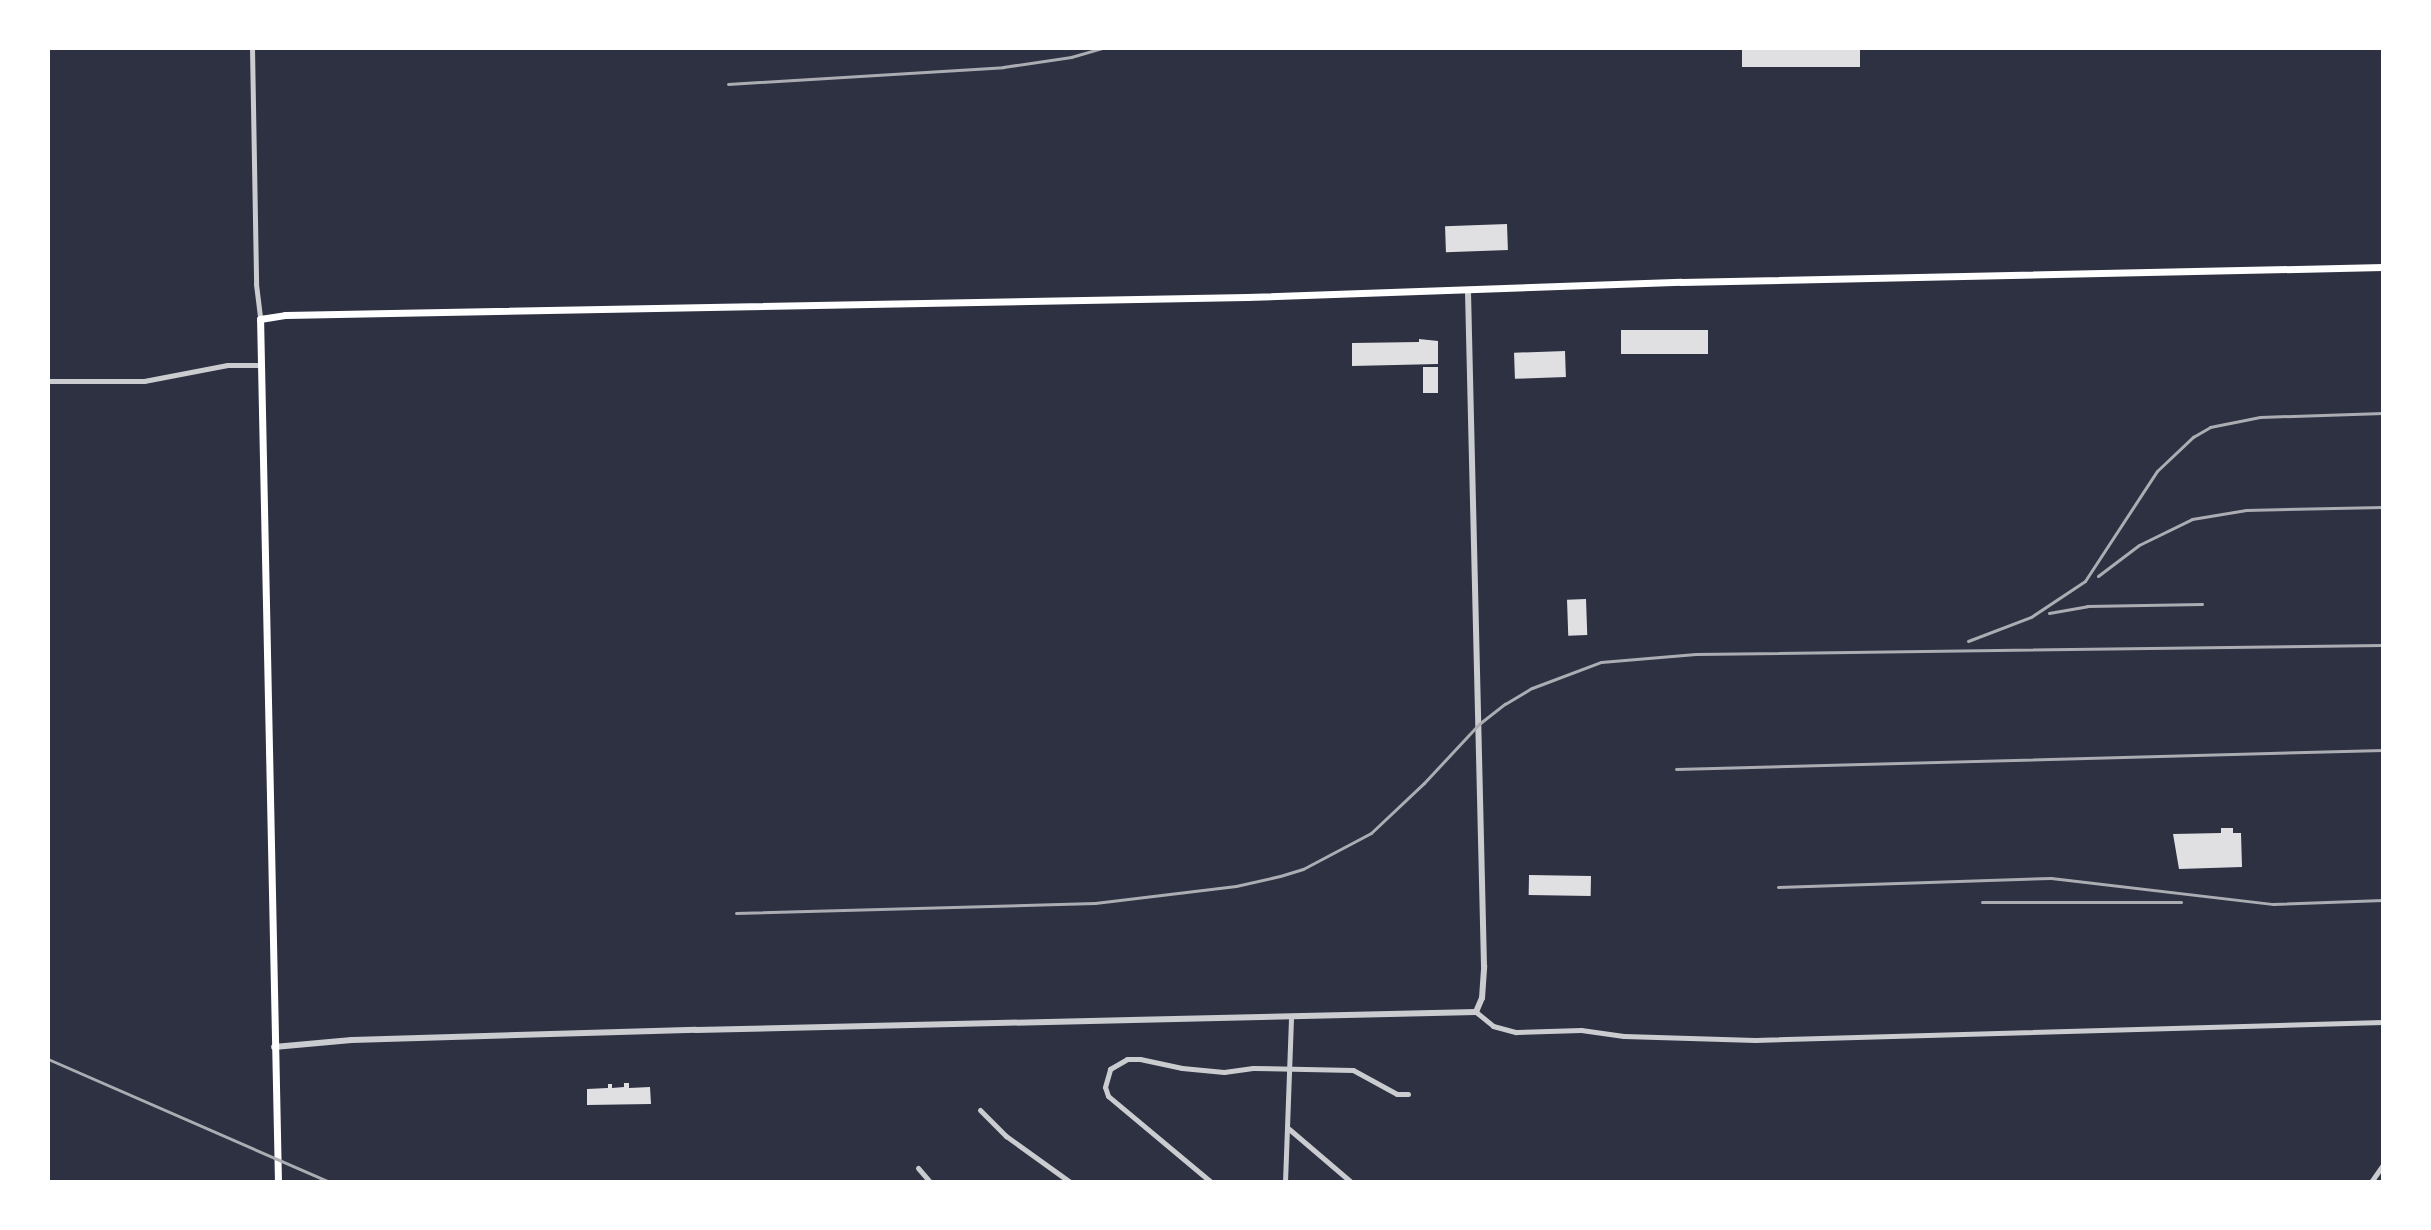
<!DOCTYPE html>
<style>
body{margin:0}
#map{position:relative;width:2431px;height:1230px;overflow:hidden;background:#2d3142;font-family:"PT Sans Narrow",sans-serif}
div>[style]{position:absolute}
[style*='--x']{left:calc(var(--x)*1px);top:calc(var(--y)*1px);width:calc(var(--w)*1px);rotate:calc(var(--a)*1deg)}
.building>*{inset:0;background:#e0e0e3;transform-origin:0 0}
.minor>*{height:5px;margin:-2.5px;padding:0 2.5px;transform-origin:2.5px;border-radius:2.5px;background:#caccd0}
.tertiary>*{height:6px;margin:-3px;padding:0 3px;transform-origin:3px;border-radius:3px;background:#caccd0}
.secondary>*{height:7px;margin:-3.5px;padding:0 3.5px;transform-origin:3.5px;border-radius:3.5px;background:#fff}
.rail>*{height:3px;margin:-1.5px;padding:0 1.5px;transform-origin:1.5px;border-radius:1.5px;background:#abadb3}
span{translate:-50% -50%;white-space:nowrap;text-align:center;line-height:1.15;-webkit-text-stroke:7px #fff;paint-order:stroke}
.frame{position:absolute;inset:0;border:50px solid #fff;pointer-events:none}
</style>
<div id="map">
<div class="building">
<i style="left:1742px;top:48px;width:118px;height:19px"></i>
<i style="left:1507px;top:224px;width:26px;height:62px;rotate:88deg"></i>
<i style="left:1708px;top:330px;width:24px;height:87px;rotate:90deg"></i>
<i style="clip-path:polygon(1419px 339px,1438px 341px,1438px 364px,1352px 366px,1352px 343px,1419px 342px)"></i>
<i style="left:1565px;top:351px;width:26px;height:51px;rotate:88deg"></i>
<i style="left:1423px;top:367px;width:15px;height:26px"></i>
<i style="left:1586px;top:599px;width:36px;height:19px;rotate:88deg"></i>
<i style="clip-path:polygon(2221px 828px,2233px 828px,2233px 833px,2241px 833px,2242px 867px,2179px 869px,2173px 834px,2221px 833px)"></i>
<i style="left:1529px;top:875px;width:62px;height:20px;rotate:1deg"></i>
<i style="clip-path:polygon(624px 1083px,629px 1083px,629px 1088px,650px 1087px,651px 1104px,587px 1105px,587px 1089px,608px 1088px,608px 1084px,612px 1084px,612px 1088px,624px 1087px)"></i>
</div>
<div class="minor">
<i style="--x:252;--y:48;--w:236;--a:89"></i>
<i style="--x:256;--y:284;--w:35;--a:83"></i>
<i style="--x:48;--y:381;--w:96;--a:0"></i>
<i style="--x:144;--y:381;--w:85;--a:-10.9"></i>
<i style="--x:227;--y:365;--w:33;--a:0"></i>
<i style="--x:1476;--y:1012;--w:22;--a:39"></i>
<i style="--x:1493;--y:1026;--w:24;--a:15"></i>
<i style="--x:1516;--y:1032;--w:65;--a:-1.8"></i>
<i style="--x:1581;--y:1030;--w:43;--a:7.9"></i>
<i style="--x:1624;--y:1036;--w:131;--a:1.7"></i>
<i style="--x:1755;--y:1040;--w:628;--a:-1.64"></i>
<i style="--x:980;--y:1110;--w:37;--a:45"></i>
<i style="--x:1006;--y:1136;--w:79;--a:35.7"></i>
<i style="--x:1289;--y:1129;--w:82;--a:40.5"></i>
<i style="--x:918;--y:1168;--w:18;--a:49"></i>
<i style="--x:1211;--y:1182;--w:134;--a:-140.1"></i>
<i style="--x:1108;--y:1096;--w:9;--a:-108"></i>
<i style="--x:1105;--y:1087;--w:19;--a:-74"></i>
<i style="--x:1110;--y:1069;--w:20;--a:-30"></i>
<i style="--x:1127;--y:1059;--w:13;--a:0"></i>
<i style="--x:1140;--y:1059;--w:43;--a:12.1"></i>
<i style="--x:1182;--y:1068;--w:42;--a:5.4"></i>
<i style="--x:1224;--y:1072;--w:29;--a:-8"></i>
<i style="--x:1253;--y:1068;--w:100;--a:1.1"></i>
<i style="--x:1353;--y:1070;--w:50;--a:28.6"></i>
<i style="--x:1397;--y:1094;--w:11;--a:0"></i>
<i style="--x:1285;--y:1182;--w:164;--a:-87.9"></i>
<i style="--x:2371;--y:1182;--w:21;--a:-55"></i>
</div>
<div class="tertiary">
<i style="--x:274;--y:1047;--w:78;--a:-5.1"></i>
<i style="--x:352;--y:1040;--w:344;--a:-1.7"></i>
<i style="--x:696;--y:1030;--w:780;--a:-1.32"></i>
<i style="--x:1476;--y:1012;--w:15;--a:-67"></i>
<i style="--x:1482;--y:998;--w:32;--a:-86"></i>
<i style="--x:1484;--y:966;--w:675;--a:-91.36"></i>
</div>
<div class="secondary">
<i style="--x:278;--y:1182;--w:863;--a:-91.19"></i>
<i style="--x:260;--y:319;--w:25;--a:-9"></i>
<i style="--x:285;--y:315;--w:962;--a:-1.07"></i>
<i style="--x:1247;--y:297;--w:434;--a:-2"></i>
<i style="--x:1681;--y:282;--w:702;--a:-1.22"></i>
</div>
<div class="rail">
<i style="--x:728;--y:84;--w:276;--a:-3.5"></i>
<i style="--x:1003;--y:67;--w:69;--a:-8.4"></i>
<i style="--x:1071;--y:57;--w:33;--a:-16"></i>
<i style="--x:2098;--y:576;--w:51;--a:-37.1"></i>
<i style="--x:2139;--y:545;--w:59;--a:-26.1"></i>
<i style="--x:2192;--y:519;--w:55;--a:-9.5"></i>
<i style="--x:2246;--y:510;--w:137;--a:-1.3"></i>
<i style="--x:2049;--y:613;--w:39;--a:-10"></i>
<i style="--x:2087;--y:606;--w:115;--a:-1"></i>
<i style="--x:1968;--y:641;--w:67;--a:-20.9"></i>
<i style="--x:2031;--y:617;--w:65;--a:-33.7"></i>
<i style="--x:2085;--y:581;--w:131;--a:-56.8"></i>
<i style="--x:2157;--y:471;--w:50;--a:-43.4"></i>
<i style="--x:2193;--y:437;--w:20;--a:-30"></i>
<i style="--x:2210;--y:427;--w:51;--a:-11.3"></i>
<i style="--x:2260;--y:417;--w:123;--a:-1.9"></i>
<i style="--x:1676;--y:769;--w:707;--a:-1.54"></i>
<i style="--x:1778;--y:887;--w:273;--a:-1.9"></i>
<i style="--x:2051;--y:878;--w:224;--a:6.7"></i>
<i style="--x:2273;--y:904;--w:110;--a:-2.1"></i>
<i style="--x:1982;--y:902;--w:199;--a:0"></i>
<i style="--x:736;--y:913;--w:359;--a:-1.6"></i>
<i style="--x:1095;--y:903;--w:142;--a:-6.9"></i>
<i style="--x:1236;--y:886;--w:45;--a:-12.8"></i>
<i style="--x:1280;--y:876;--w:24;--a:-17"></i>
<i style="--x:1303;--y:869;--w:77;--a:-27.9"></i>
<i style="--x:1371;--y:833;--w:73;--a:-43.3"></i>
<i style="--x:1424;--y:783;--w:81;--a:-47"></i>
<i style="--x:1479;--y:724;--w:33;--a:-38"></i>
<i style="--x:1505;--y:704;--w:31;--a:-31"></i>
<i style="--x:1532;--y:688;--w:74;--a:-20.6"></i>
<i style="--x:1601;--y:662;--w:95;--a:-4.8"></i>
<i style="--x:1696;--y:654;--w:687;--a:-0.75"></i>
<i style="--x:48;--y:1059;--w:307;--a:23.6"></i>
</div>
<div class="frame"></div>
</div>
